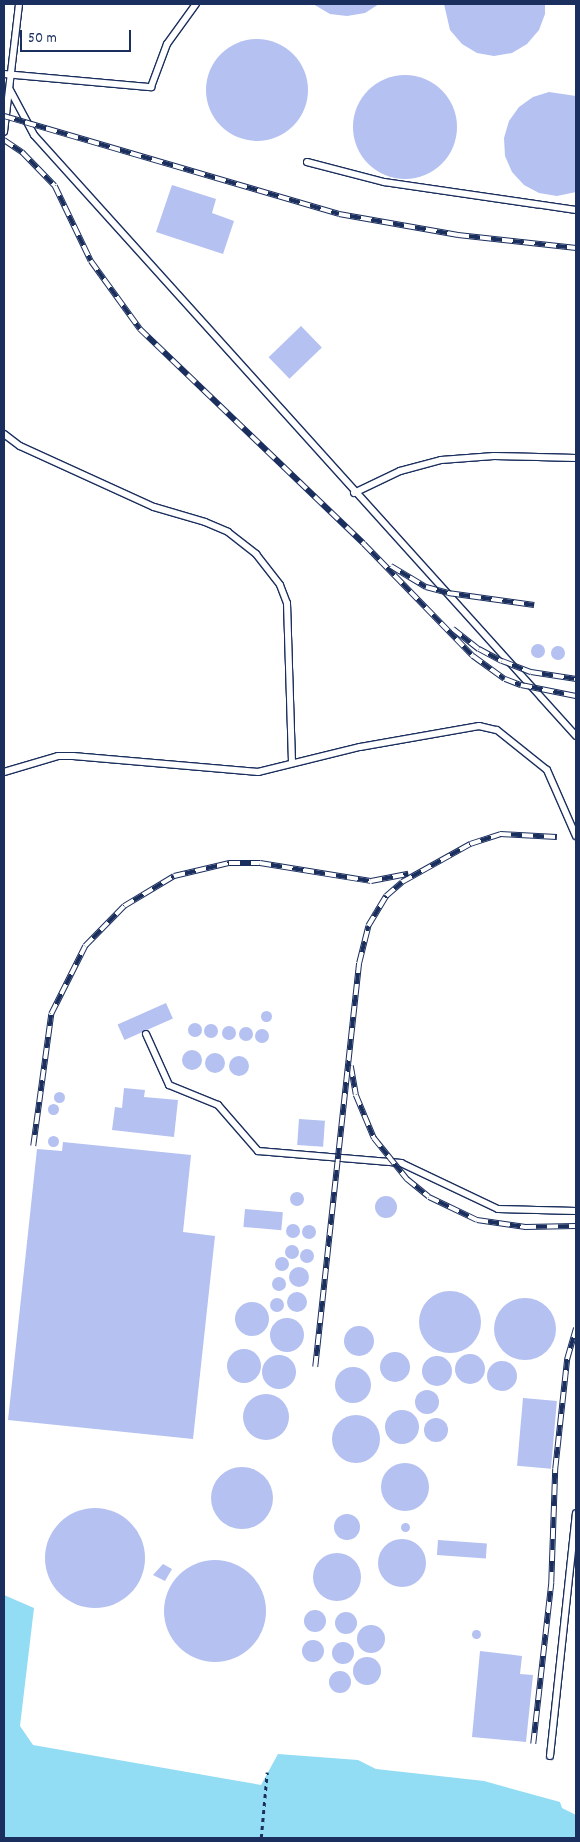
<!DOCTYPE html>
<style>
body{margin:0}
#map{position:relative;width:580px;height:1842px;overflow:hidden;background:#fff;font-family:Dekko,sans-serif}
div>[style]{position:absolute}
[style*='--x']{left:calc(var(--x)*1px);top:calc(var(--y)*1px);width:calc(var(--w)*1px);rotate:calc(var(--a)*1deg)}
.water>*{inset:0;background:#92dcf4}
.building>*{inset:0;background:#b4c1f1;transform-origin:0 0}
.round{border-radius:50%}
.path>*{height:2.5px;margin-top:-1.25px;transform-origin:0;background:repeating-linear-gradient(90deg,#1b2f5e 0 4px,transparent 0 8px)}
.roads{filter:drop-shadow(1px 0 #1b2f5e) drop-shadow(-1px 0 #1b2f5e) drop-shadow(0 1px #1b2f5e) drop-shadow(0 -1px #1b2f5e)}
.service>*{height:6px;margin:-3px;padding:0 3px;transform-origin:3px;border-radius:3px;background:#fff}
.rail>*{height:5.5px;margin-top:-2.75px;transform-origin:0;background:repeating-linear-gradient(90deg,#fff 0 11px,#1b2f5e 0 22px);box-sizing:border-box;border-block:1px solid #1b2f5e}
span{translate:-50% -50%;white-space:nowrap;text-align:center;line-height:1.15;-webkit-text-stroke:4.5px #fff;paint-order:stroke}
.frame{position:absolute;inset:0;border:5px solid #1b2f5e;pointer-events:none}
.scale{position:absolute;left:20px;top:30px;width:111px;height:22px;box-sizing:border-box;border:2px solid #1b2f5e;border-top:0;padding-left:6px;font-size:15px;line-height:18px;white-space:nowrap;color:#1b2f5e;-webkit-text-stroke:4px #fff;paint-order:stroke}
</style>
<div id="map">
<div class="water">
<i style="clip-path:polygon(4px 1595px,34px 1608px,20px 1726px,33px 1745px,261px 1785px,278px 1754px,358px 1760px,376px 1769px,484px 1781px,560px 1802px,562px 1808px,576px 1815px,576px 1838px,4px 1838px)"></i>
</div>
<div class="building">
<i style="clip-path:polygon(313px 4px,379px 4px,365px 13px,347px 16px,330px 14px)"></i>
<i style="clip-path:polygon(444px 4px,545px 4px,545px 14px,539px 30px,527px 44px,512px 53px,494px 56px,477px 53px,462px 44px,450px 30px)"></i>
<i class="round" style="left:206px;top:39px;width:102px;height:102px"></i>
<i class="round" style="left:353px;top:75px;width:104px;height:104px"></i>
<i style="clip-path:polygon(549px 92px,576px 96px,576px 192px,557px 196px,539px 193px,524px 185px,512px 172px,505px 156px,504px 138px,509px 121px,519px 107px,533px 97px)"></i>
<i style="clip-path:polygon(172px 185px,216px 199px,212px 213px,234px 221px,223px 254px,156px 232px)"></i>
<i style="left:301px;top:326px;width:30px;height:45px;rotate:46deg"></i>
<i class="round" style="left:531px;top:644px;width:14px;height:14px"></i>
<i class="round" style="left:551px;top:646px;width:14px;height:14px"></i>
<i style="left:166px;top:1003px;width:17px;height:53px;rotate:66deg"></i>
<i class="round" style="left:260.5px;top:1010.5px;width:11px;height:11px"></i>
<i class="round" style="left:188px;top:1023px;width:14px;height:14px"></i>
<i class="round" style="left:204px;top:1024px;width:14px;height:14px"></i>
<i class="round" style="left:222px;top:1026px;width:14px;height:14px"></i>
<i class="round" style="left:239px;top:1027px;width:14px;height:14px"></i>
<i class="round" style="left:255px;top:1029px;width:14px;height:14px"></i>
<i class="round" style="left:182px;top:1050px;width:20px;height:20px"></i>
<i class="round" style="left:205px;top:1053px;width:20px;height:20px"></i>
<i class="round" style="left:229px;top:1056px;width:20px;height:20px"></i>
<i style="clip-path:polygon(124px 1088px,145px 1090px,144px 1097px,178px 1100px,174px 1137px,112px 1130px,115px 1107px,122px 1108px)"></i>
<i class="round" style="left:53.5px;top:1091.5px;width:11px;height:11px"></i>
<i class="round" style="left:47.5px;top:1103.5px;width:11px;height:11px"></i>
<i style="left:299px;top:1119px;width:26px;height:26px;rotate:4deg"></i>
<i class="round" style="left:47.5px;top:1135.5px;width:11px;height:11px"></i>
<i style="clip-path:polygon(63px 1142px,191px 1155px,183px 1232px,215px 1236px,193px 1439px,8px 1420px,37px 1149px,62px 1151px)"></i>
<i class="round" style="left:290px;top:1192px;width:14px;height:14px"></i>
<i class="round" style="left:375px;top:1196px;width:22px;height:22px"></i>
<i style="left:245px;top:1209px;width:38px;height:18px;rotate:5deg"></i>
<i class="round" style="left:286px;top:1224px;width:14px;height:14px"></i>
<i class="round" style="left:302px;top:1225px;width:14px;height:14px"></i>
<i class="round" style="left:285px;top:1245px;width:14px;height:14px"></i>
<i class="round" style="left:300px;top:1249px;width:14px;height:14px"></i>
<i class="round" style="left:275px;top:1257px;width:14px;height:14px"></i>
<i class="round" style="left:289px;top:1267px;width:20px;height:20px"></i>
<i class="round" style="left:272px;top:1277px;width:14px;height:14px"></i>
<i class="round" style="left:419px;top:1291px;width:62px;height:62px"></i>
<i class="round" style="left:287px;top:1292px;width:20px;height:20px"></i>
<i class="round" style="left:270px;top:1298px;width:14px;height:14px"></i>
<i class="round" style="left:494px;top:1298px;width:62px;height:62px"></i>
<i class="round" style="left:235px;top:1302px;width:34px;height:34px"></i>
<i class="round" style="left:270px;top:1318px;width:34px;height:34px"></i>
<i class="round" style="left:344px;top:1326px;width:30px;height:30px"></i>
<i class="round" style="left:227px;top:1349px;width:34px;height:34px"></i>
<i class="round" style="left:380px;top:1352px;width:30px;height:30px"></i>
<i class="round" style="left:455px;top:1354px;width:30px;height:30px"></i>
<i class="round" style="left:262px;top:1355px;width:34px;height:34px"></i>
<i class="round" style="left:422px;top:1356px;width:30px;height:30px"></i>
<i class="round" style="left:487px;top:1361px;width:30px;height:30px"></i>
<i class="round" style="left:335px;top:1367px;width:36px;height:36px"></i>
<i class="round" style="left:415px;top:1390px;width:24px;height:24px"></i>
<i class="round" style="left:243px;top:1394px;width:46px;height:46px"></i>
<i style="left:523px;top:1398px;width:34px;height:68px;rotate:5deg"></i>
<i class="round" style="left:385px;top:1410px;width:34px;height:34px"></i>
<i class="round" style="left:332px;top:1415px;width:48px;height:48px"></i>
<i class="round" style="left:424px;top:1418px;width:24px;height:24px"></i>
<i class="round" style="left:381px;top:1463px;width:48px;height:48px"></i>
<i class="round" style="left:211px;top:1467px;width:62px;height:62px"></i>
<i class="round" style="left:45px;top:1508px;width:100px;height:100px"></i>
<i class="round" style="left:334px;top:1514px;width:26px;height:26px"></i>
<i class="round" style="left:400.5px;top:1522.5px;width:9px;height:9px"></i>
<i class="round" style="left:378px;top:1539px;width:48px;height:48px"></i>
<i style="left:438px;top:1540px;width:49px;height:15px;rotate:4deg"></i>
<i class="round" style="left:313px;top:1553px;width:48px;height:48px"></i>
<i class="round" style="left:164px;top:1560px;width:102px;height:102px"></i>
<i style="clip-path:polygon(163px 1564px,172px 1569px,165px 1581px,153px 1575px)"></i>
<i class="round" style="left:304px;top:1610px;width:22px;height:22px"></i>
<i class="round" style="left:335px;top:1612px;width:22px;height:22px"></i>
<i class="round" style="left:357px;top:1625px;width:28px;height:28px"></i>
<i class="round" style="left:471.5px;top:1629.5px;width:9px;height:9px"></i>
<i class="round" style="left:302px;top:1640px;width:22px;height:22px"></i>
<i class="round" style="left:332px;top:1642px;width:22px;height:22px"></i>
<i style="clip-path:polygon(480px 1651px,522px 1656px,520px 1674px,533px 1675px,526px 1742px,472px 1737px)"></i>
<i class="round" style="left:353px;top:1657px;width:28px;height:28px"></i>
<i class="round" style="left:329px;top:1671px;width:22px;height:22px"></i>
</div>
<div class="path">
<i style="--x:261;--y:1838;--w:66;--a:-84.8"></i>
</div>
<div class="roads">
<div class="service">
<i style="--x:4;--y:74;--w:148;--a:5.1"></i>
<i style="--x:151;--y:87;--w:46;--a:-69.6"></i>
<i style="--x:167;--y:44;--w:49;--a:-54.1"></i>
<i style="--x:10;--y:90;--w:51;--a:61.9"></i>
<i style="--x:34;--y:135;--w:809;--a:47.95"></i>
<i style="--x:4;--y:132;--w:129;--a:-83.3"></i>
<i style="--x:307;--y:162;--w:80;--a:14.6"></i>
<i style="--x:384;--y:182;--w:194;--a:8.3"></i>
<i style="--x:4;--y:434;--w:20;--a:37"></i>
<i style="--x:20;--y:446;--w:147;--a:24.5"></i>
<i style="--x:154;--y:507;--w:53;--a:16.4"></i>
<i style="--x:205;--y:522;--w:25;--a:23"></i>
<i style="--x:228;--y:532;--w:36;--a:38"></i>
<i style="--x:256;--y:554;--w:39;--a:52"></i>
<i style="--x:280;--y:585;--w:19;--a:69"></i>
<i style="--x:287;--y:603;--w:158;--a:88.2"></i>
<i style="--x:354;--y:493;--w:51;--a:-25.6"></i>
<i style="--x:400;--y:471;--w:42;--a:-15"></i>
<i style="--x:441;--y:460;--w:53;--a:-4.3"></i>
<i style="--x:494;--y:456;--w:82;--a:1.4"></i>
<i style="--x:4;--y:772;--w:56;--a:-16.5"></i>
<i style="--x:58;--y:756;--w:15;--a:0"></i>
<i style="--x:73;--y:756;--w:186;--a:4.9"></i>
<i style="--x:258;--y:772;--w:105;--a:-13.8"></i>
<i style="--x:360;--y:747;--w:121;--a:-10"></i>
<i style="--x:479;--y:726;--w:18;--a:13"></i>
<i style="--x:497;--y:730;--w:64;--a:38.7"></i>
<i style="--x:547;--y:770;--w:72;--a:66.3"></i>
<i style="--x:146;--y:1034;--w:56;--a:65.7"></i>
<i style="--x:169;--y:1085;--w:53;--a:22.2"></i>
<i style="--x:218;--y:1105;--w:61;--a:49"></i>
<i style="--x:258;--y:1151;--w:144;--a:4.8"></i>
<i style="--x:401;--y:1163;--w:107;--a:25.4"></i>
<i style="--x:498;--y:1209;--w:78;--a:1.5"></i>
<i style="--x:550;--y:1756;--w:244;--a:-83.9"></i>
</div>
</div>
<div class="rail">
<i style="--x:4;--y:116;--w:349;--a:16.3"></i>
<i style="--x:339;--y:214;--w:121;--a:10"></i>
<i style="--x:458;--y:235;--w:119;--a:6.3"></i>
<i style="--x:4;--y:140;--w:22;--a:34"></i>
<i style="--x:22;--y:152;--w:47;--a:45.9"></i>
<i style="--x:55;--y:186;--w:83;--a:64.4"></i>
<i style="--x:91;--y:261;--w:84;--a:54.2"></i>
<i style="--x:140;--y:329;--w:310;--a:43.8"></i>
<i style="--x:364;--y:544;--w:156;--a:45.8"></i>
<i style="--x:473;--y:656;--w:39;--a:36"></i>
<i style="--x:505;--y:679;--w:17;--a:21"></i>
<i style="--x:521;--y:685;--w:56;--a:11.3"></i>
<i style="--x:391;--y:566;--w:41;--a:31"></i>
<i style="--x:426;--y:587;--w:23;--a:15"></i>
<i style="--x:448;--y:593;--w:87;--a:7.9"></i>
<i style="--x:453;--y:629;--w:33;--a:38"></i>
<i style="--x:479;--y:649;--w:26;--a:28"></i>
<i style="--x:502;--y:661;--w:31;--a:21"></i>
<i style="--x:531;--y:672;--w:46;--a:8.8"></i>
<i style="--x:351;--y:1066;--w:29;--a:80"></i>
<i style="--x:356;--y:1095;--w:47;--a:67.3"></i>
<i style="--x:374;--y:1138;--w:53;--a:51.2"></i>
<i style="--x:407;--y:1179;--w:28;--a:39"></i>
<i style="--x:429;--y:1197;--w:53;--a:25.6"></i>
<i style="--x:477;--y:1220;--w:49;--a:8.3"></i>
<i style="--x:525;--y:1227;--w:51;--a:-1.1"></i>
<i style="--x:33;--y:1146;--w:133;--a:-82.2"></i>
<i style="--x:51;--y:1014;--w:76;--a:-63.4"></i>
<i style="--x:85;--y:946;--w:56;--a:-45.7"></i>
<i style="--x:124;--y:906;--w:58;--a:-31"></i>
<i style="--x:174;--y:876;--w:57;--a:-13.3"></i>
<i style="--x:229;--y:863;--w:31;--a:0"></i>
<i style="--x:260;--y:863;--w:112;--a:9.2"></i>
<i style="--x:371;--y:881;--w:38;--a:-11"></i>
<i style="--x:315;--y:1367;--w:406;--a:-83.8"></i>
<i style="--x:359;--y:963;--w:38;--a:-76"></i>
<i style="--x:368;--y:926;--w:35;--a:-59"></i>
<i style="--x:386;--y:896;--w:21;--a:-41"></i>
<i style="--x:402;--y:882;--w:78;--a:-29.2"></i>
<i style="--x:470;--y:844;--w:32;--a:-18"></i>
<i style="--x:500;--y:834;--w:57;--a:3"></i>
<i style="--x:533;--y:1744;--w:162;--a:-83.6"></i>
<i style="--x:551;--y:1583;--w:114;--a:-88"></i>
<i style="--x:555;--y:1469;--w:111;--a:-83.8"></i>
<i style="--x:567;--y:1359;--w:32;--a:-74"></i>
</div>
<div class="frame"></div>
<div class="scale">50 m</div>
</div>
